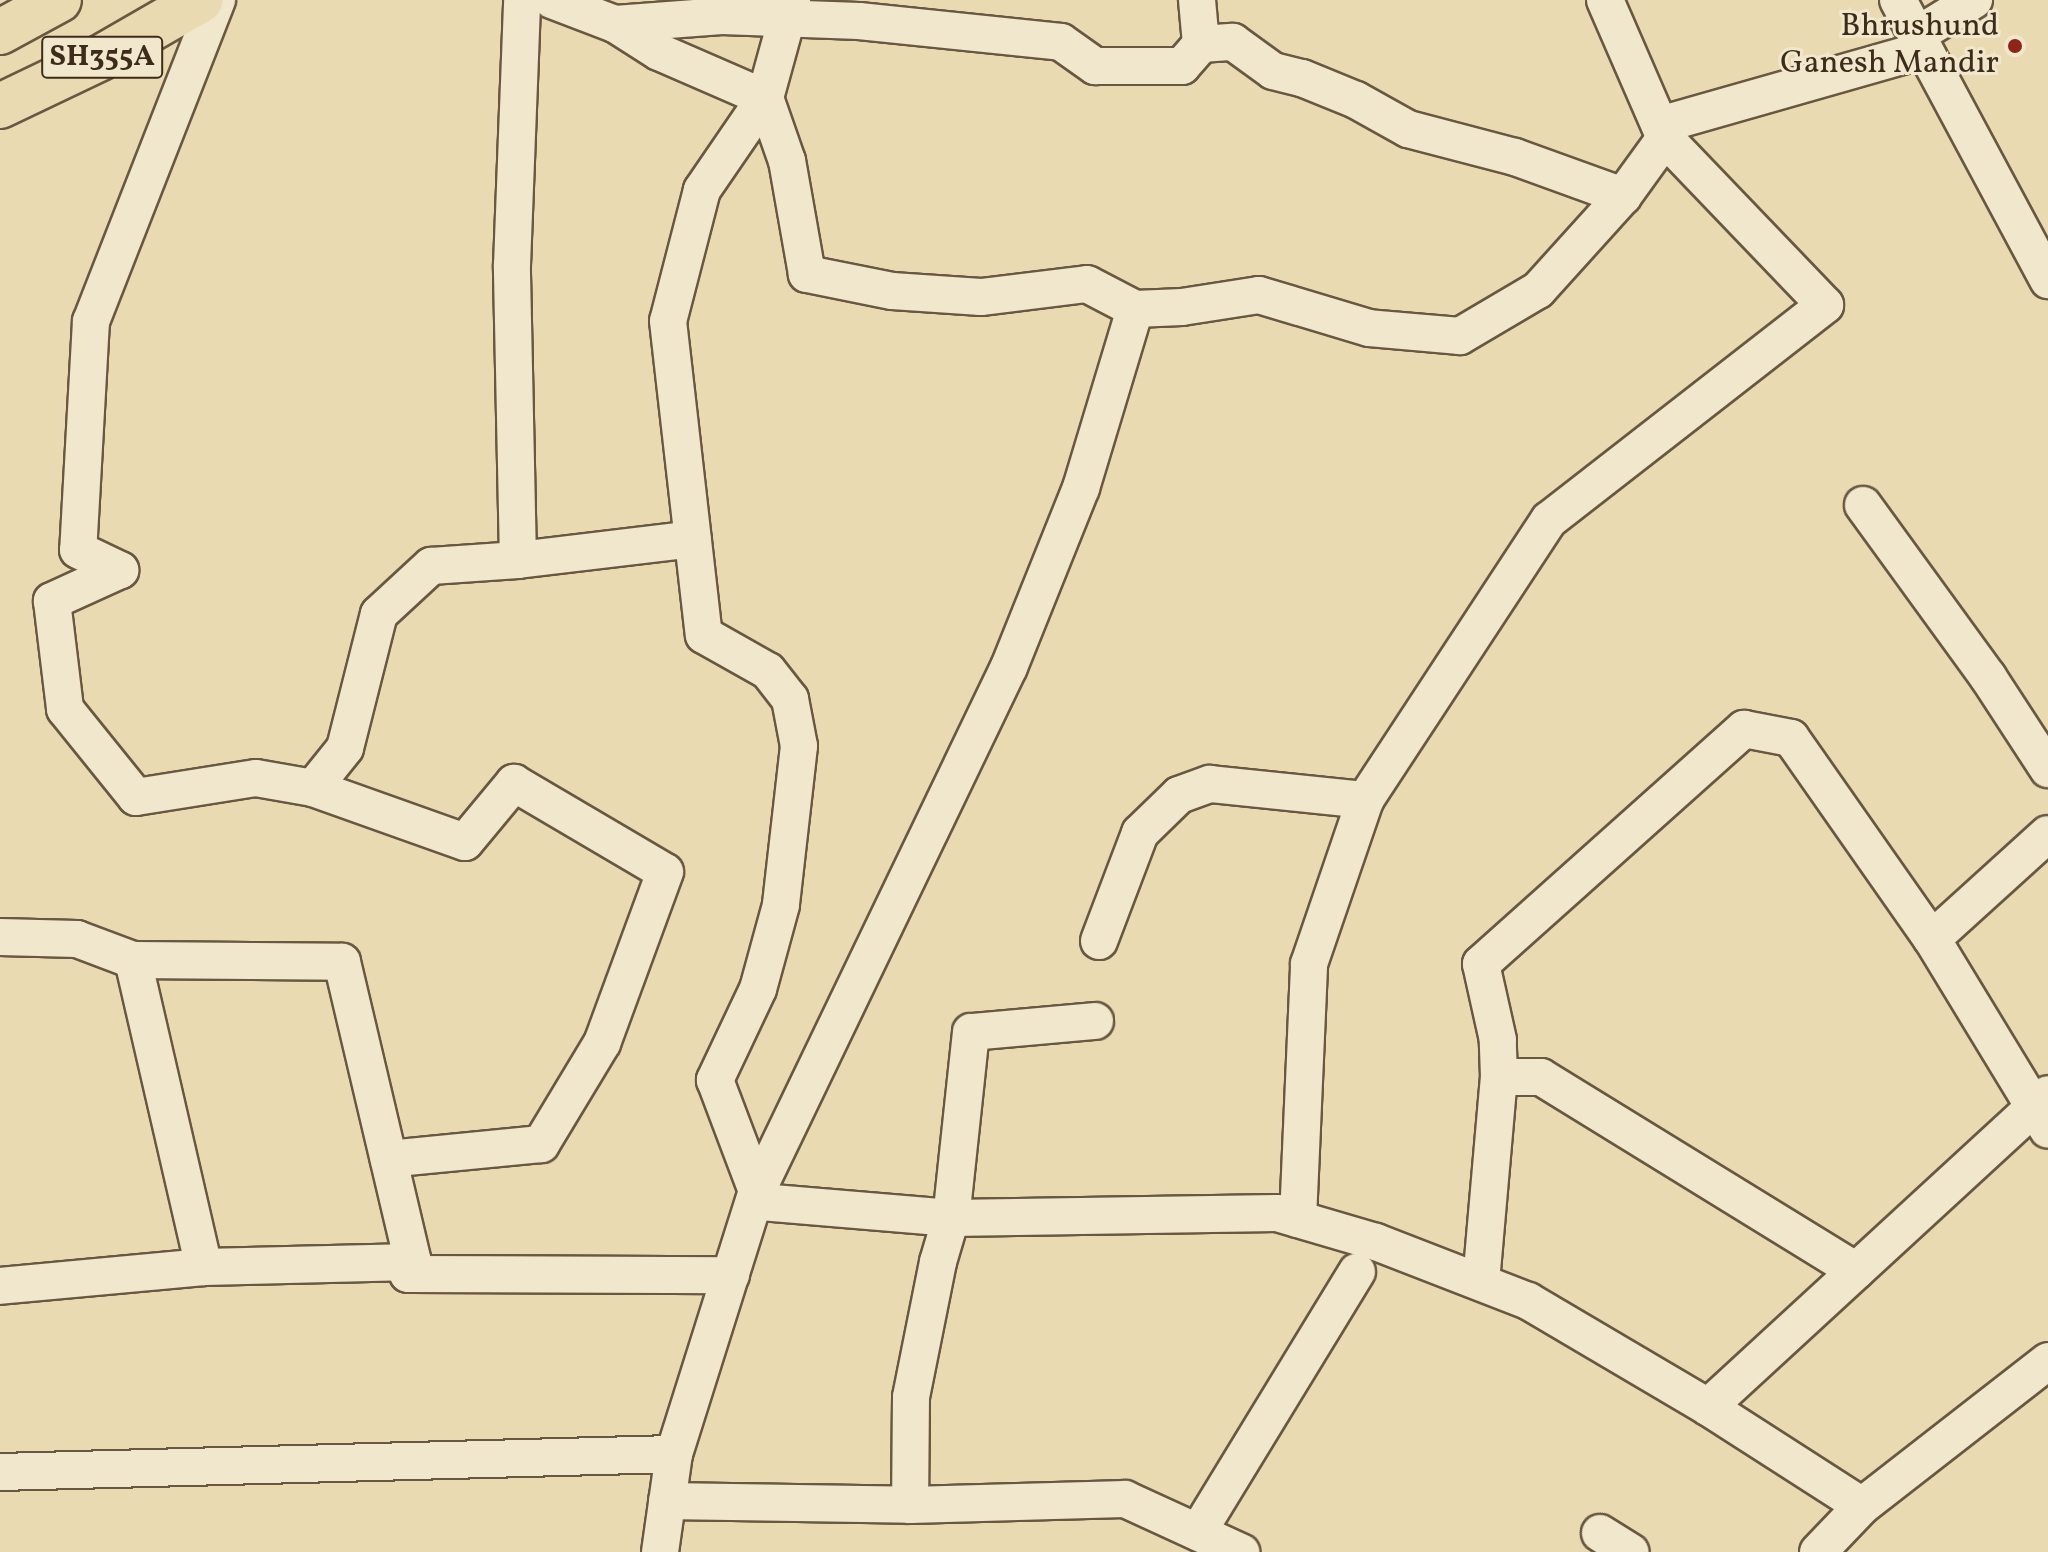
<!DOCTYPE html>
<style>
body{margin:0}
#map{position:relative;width:2048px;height:1552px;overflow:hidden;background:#eadab2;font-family:Vollkorn,serif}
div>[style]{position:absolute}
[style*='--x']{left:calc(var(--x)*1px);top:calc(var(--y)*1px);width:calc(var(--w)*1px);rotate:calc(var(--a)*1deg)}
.roads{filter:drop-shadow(2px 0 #695841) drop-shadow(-2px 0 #695841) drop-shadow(0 2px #695841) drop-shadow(0 -2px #695841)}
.minor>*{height:36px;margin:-18px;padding:0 18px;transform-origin:18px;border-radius:18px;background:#f1e7cd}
.major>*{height:44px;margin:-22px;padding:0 22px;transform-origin:22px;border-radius:22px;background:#eadab2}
.dots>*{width:22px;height:22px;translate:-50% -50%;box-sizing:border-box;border:4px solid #f1e7cd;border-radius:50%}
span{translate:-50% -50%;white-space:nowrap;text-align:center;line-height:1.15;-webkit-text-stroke:6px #f1e7cd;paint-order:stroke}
.shield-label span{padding:2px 6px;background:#f1e7cd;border:2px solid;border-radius:6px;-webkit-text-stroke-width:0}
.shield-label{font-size:30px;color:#3e2c1b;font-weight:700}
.poi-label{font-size:32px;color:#3e2c1b}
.right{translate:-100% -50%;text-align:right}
</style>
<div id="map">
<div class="roads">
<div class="minor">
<i style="--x:217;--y:0;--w:345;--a:111.4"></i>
<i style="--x:91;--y:321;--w:229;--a:93.2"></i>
<i style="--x:78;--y:550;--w:47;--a:25.5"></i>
<i style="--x:120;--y:570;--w:75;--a:155.5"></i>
<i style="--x:52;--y:601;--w:109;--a:83.1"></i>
<i style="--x:65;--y:709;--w:113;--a:51.1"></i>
<i style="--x:136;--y:797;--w:121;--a:-9"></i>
<i style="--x:256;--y:778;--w:58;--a:10"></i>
<i style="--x:313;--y:788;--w:51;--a:-51.3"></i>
<i style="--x:345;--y:748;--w:138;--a:-75.8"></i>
<i style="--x:379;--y:614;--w:71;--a:-42.7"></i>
<i style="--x:431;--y:566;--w:87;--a:-3.9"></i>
<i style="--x:518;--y:560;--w:176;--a:-6.8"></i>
<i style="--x:552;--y:0;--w:67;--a:20.9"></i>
<i style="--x:792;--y:0;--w:102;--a:105.4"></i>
<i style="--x:765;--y:98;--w:112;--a:124.4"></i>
<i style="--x:702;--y:190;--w:135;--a:104.5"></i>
<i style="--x:668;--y:321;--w:316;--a:83.5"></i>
<i style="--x:704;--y:635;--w:73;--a:29.4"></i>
<i style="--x:768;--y:671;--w:36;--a:52"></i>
<i style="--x:790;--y:699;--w:48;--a:79.2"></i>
<i style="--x:799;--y:746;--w:160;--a:96.5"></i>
<i style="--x:781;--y:905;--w:87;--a:105.3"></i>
<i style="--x:758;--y:989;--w:101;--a:115.3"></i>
<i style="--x:715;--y:1080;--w:119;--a:69.3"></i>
<i style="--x:757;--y:1191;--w:581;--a:-64.32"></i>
<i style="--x:1009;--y:667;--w:193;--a:-68.1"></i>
<i style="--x:1081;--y:488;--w:187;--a:-73.2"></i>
<i style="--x:1197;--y:0;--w:44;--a:84.8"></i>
<i style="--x:1605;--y:0;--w:150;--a:66.5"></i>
<i style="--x:1665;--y:138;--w:72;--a:125.9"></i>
<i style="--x:1623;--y:196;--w:127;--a:132.1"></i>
<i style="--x:1538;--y:290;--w:91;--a:149.5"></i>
<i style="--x:1460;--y:336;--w:91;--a:-175"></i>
<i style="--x:1369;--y:328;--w:115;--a:-163.3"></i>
<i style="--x:1259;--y:295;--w:78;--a:171.1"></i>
<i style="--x:1182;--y:307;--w:47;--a:177.6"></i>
<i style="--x:1135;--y:309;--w:54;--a:-152.5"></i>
<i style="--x:1087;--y:284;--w:107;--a:173"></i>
<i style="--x:981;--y:297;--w:89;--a:-176.1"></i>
<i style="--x:892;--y:291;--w:87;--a:-168.7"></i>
<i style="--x:807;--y:274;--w:115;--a:-100"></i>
<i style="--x:787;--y:161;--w:67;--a:-109.2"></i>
<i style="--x:765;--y:98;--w:116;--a:-156.5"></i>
<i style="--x:659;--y:52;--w:52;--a:-147.5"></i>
<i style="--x:615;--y:24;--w:107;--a:-4.3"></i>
<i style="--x:722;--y:16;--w:137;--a:2.1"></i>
<i style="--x:859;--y:21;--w:203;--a:5.9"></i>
<i style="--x:1061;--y:42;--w:42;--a:35.2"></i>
<i style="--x:1095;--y:66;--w:87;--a:0"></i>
<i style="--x:1182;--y:66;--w:29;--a:-49"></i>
<i style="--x:1201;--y:44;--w:32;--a:-4"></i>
<i style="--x:1233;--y:42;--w:49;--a:35.9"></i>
<i style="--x:1273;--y:71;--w:30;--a:14"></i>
<i style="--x:1302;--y:78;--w:58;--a:22.2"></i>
<i style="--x:1356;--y:100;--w:60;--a:29.1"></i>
<i style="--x:1408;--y:129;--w:111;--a:14.7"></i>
<i style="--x:1515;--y:157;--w:115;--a:19.9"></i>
<i style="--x:1898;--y:0;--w:318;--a:61.8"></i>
<i style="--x:1917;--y:35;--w:67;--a:-31.6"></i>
<i style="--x:1660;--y:125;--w:274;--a:-15.9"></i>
<i style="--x:1863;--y:505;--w:213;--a:54"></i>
<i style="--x:1988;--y:677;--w:110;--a:56.9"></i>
<i style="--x:518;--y:560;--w:295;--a:-91.2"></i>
<i style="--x:512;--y:265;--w:265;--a:-87.8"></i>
<i style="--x:313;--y:788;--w:161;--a:19.6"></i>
<i style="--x:465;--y:842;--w:77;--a:-50.3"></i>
<i style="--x:514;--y:783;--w:175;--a:30.5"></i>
<i style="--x:665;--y:872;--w:182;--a:110.2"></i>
<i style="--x:602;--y:1043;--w:118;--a:121.1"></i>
<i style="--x:541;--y:1144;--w:153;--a:174.4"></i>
<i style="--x:0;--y:937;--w:77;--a:1.5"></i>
<i style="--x:77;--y:939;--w:60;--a:20.6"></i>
<i style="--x:133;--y:960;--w:209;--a:0.5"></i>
<i style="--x:342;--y:962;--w:308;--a:76.7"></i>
<i style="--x:413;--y:1262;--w:209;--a:178.6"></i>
<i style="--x:204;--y:1267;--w:205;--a:174.7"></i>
<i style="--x:1932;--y:939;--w:156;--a:-42.2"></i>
<i style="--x:1099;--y:941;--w:116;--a:-69.2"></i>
<i style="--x:1140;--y:833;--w:54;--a:-44.3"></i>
<i style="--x:1179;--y:795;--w:33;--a:-20"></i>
<i style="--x:1210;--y:784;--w:156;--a:5.9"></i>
<i style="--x:133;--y:960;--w:315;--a:77"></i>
<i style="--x:1095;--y:1021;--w:124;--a:174.9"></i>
<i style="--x:971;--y:1032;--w:187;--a:96.1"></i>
<i style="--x:951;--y:1218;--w:326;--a:-0.9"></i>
<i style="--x:1277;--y:1213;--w:103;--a:16.3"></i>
<i style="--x:1376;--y:1242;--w:163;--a:21.2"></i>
<i style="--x:1528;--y:1301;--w:209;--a:30.5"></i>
<i style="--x:1708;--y:1407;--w:183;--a:32.7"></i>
<i style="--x:1862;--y:1506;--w:236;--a:-37.9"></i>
<i style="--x:1499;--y:1077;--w:42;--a:0"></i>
<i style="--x:1541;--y:1077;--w:370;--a:31.6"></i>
<i style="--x:1298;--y:1219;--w:255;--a:-87.5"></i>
<i style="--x:1309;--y:964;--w:173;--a:-71.1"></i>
<i style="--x:1365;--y:800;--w:335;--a:-56.7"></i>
<i style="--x:1549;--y:520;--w:350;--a:-37.9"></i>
<i style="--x:1825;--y:305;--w:231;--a:-133.8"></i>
<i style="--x:413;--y:1262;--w:13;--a:113"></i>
<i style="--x:408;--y:1274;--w:323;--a:0.2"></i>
<i style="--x:1481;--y:1282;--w:206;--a:-85"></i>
<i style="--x:1499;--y:1077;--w:37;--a:-92"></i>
<i style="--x:1498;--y:1040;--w:78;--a:-102.6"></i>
<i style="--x:1481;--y:964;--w:353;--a:-41.8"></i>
<i style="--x:1744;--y:729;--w:48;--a:10.8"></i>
<i style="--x:1791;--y:738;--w:246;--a:55"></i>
<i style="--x:1932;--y:939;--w:223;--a:58.7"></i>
<i style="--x:1708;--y:1407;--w:462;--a:-42.6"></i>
<i style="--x:0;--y:1472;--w:674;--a:-1.53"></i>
<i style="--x:667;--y:1501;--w:243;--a:0.9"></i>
<i style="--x:1198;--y:1532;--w:305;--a:-58.6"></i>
<i style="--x:1600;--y:1533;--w:36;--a:32"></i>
<i style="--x:660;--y:1552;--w:99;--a:-81.9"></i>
<i style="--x:674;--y:1454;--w:276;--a:-72.5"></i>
<i style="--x:757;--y:1191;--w:12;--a:70"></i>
<i style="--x:761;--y:1202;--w:191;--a:4.8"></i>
<i style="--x:951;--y:1218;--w:46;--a:106.5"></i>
<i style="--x:938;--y:1262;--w:138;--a:101.3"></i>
<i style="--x:911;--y:1397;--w:108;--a:90.5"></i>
<i style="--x:910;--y:1505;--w:215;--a:-1.6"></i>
<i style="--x:1125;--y:1499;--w:128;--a:24.6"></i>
<i style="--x:1818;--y:1552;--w:64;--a:-46.3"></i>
</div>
<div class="major">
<i style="--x:0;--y:32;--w:67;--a:-28.5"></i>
<i style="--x:0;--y:106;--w:111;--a:-25.6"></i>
<i style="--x:100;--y:58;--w:116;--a:-29.9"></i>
</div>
</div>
<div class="dots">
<i style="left:2015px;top:46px;background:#8f2418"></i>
</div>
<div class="shield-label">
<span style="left:102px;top:57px">SH355A</span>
</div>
<div class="poi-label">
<span class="right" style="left:1999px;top:46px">Bhrushund<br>Ganesh Mandir</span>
</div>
</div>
